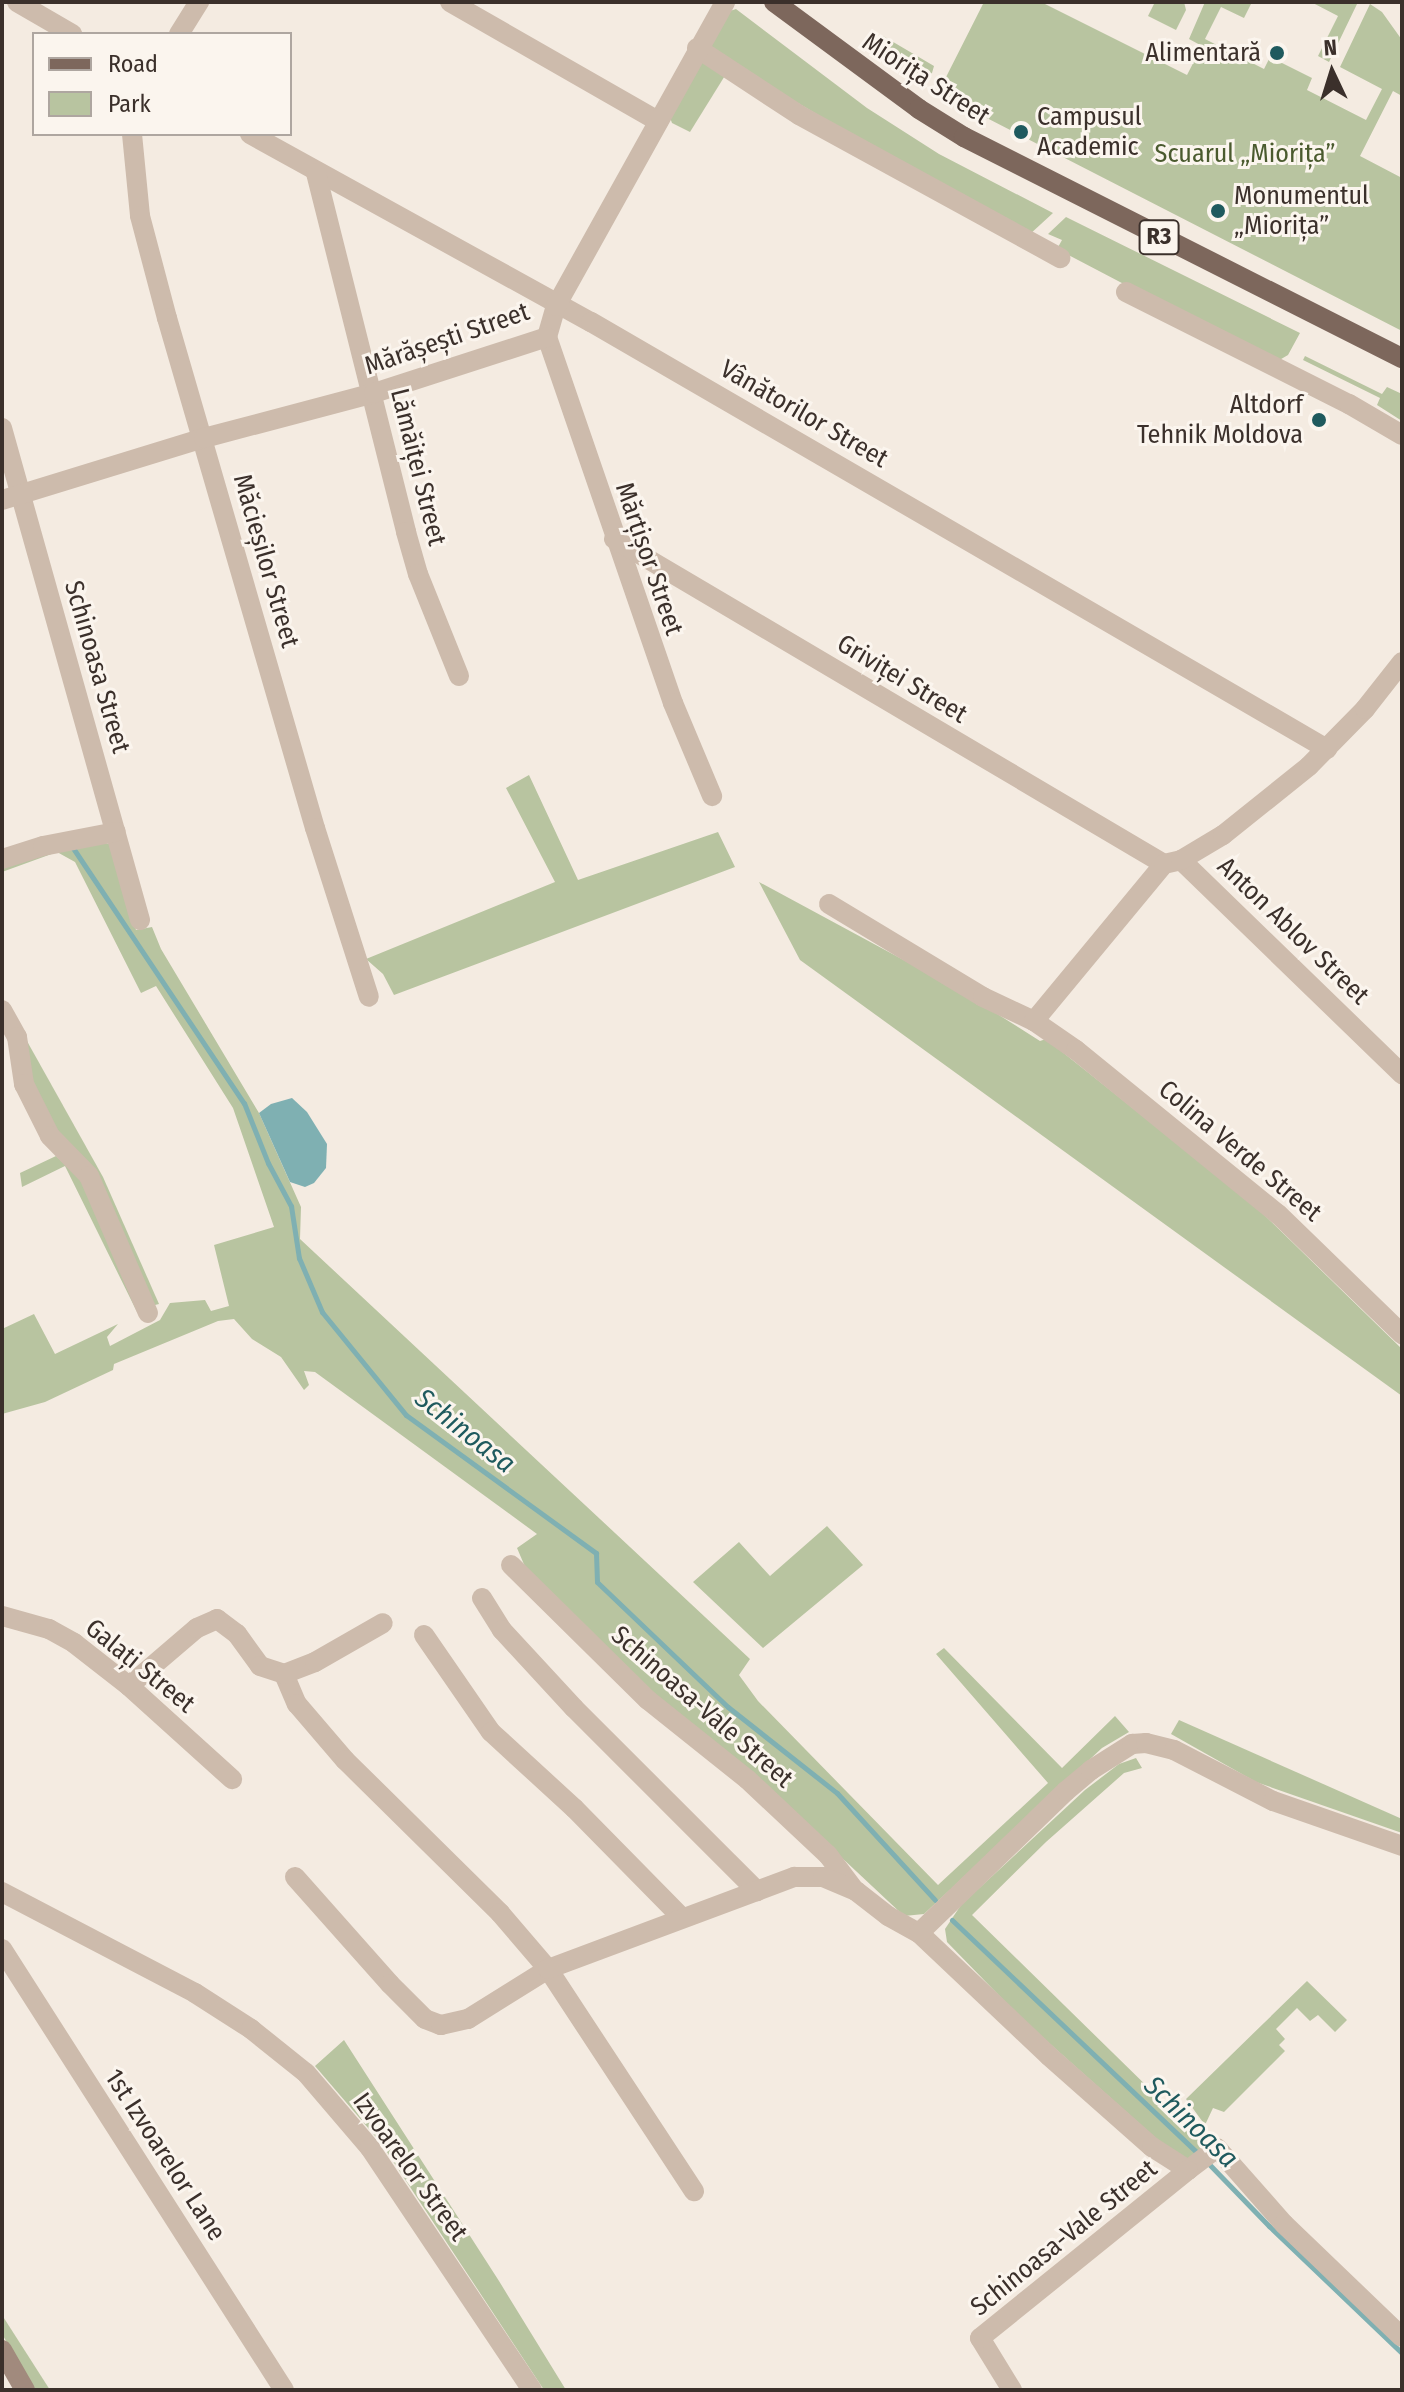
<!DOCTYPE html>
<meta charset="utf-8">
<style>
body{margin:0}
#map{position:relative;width:1404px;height:2392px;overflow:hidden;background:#f4ebe1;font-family:"Fira Sans Condensed",sans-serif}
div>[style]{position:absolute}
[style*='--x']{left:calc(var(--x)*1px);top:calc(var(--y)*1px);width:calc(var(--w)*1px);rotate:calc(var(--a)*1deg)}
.green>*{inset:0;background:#b8c4a0}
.water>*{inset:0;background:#7fb0b2}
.stream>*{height:5px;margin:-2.5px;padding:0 2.5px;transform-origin:2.5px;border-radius:2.5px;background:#7fb0b2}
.street>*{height:20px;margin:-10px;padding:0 10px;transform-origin:10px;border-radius:10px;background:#cdbbac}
.secondary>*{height:20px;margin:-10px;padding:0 10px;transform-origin:10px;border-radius:10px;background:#a18a7d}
.primary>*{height:20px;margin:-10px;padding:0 10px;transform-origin:10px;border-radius:10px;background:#7d675c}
.dots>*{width:22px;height:22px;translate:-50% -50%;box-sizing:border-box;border:4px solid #fbf5ee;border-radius:50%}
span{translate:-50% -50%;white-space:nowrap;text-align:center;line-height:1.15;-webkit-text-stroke:6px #fbf5ee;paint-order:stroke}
.shield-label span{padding:2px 6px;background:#fbf5ee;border:2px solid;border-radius:6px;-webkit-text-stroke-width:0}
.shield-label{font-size:24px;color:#3b302b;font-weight:700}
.poi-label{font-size:26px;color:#3b302b}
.right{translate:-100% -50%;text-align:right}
.left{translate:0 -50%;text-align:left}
.street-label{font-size:26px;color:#3b302b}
.park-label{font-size:26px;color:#4a5a2e}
.water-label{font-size:28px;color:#1f5a5e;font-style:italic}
.frame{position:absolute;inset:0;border:4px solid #3b302b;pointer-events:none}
.legend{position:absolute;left:32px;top:32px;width:260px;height:104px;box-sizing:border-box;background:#fbf5ee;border:2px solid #aea6a0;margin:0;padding:10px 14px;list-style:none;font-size:24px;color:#3b302b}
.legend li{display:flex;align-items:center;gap:16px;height:40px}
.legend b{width:40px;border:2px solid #aea6a0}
.north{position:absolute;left:1292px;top:32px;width:80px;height:80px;-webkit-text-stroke:6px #fbf5ee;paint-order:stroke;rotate:356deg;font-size:22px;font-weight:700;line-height:32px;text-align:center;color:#3b302b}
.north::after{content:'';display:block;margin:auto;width:28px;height:36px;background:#3b302b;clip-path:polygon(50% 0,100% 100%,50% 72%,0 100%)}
</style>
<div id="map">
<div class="green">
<i style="clip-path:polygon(984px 2px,1041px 2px,1187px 75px,1202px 46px,1189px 39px,1205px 2px,1252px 2px,1244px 18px,1221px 7px,1205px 39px,1264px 69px,1270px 57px,1312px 78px,1307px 90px,1366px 120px,1382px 89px,1340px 67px,1370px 4px,1382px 12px,1402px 40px,1402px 96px,1393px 91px,1360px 156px,1402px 178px,1402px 331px,942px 95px,941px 87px)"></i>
<i style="clip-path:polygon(1155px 2px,1184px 2px,1186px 10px,1176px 30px,1148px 16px)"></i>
<i style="clip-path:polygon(1311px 2px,1358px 2px,1329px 62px,1318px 56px,1338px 16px)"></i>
<i style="clip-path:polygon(736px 9px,867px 108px,939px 154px,1053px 213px,1029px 235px,918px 174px,705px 48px,727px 12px)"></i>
<i style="clip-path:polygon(883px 36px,934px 66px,932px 73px,917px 80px,905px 74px,910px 64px,879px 45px)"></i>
<i style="clip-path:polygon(699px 60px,726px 74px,690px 132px,672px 123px,669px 115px)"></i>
<i style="clip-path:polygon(1066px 217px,1300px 333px,1288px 355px,1276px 362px,1244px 347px,1057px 249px,1062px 240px,1048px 234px)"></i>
<i style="clip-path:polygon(1305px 356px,1382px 394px,1387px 387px,1402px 394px,1402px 421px,1377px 405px,1380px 398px,1303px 360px)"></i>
<i style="clip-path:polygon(529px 775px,578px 880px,718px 832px,735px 867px,394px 995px,383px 974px,366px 959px,555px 882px,506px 788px)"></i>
<i style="clip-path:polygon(91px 841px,111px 844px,136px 930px,152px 927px,161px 949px,259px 1113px,301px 1207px,300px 1239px,750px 1659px,739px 1675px,758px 1701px,938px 1885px,1048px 1783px,936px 1654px,944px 1648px,1062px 1768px,1115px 1716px,1129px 1732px,1102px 1748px,924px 1914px,904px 1916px,794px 1813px,659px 1700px,526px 1569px,517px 1548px,537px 1534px,315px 1372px,304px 1371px,309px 1385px,304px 1390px,281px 1357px,252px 1339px,234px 1319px,218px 1321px,114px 1364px,113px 1370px,45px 1402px,2px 1414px,2px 1329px,34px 1314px,55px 1354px,118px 1324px,107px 1337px,110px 1346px,160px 1320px,170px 1303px,205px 1300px,211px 1311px,229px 1306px,214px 1245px,274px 1227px,233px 1108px,156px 986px,141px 993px,75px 862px,57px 852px,2px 872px,2px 865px)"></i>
<i style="clip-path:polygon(759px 882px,961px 991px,1040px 1041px,1046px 1039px,1252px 1203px,1402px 1349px,1402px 1396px,800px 960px)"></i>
<i style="clip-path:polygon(23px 1034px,103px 1177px,159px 1304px,151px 1306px,31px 1083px)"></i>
<i style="clip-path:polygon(56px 1156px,87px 1185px,138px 1314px,65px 1166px,22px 1187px,20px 1173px)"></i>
<i style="clip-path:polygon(827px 1526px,863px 1565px,763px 1648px,693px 1582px,739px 1542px,770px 1576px)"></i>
<i style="clip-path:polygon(1179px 1720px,1402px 1819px,1402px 1833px,1256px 1782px,1171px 1734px)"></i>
<i style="clip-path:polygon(1136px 1758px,1142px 1768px,1124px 1773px,1046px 1842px,972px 1915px,1206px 2144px,1194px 2160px,1177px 2157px,1021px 2018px,947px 1942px,945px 1929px,961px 1905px,1085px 1790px,1119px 1764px)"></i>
<i style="clip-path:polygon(1307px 1981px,1347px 2020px,1335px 2032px,1318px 2015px,1310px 2021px,1297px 2008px,1276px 2029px,1285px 2039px,1279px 2045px,1285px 2051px,1224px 2112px,1213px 2108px,1205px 2125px,1186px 2099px)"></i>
<i style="clip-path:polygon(344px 2040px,499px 2281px,566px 2390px,544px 2390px,381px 2143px,315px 2066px)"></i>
<i style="clip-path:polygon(2px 2315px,50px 2390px,35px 2390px,2px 2334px)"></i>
</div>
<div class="water">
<i style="clip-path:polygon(292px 1098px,307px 1112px,327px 1144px,326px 1168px,314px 1183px,305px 1187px,290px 1182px,259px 1113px,271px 1104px)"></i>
</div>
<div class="stream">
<i style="--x:73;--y:848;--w:307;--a:56.2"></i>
<i style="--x:244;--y:1103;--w:65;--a:68.2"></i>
<i style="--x:268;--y:1163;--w:49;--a:61.9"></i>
<i style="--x:291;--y:1206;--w:53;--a:81.3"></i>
<i style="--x:299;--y:1258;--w:59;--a:66.9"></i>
<i style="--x:322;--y:1312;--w:133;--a:50.8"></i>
<i style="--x:406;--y:1415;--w:235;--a:36"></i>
<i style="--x:596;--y:1553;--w:29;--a:88"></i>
<i style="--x:597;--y:1582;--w:181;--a:43.7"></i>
<i style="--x:728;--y:1707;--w:139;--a:38.3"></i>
<i style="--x:837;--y:1793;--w:145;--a:47.5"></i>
<i style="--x:952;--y:1920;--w:343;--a:43.5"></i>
<i style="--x:1208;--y:2163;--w:88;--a:45.9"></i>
<i style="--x:1269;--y:2226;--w:184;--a:43.7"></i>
</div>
<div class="street">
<i style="--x:17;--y:2;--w:64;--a:30.2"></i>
<i style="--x:450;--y:2;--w:240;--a:29.8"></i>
<i style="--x:179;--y:34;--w:38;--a:-58"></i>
<i style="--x:697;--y:48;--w:122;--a:33.3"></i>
<i style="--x:799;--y:115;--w:298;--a:28.7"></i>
<i style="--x:132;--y:134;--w:82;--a:84.4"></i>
<i style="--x:140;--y:216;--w:106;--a:75.2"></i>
<i style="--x:167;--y:318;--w:531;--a:73.82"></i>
<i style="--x:315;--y:828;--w:177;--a:72.3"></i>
<i style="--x:250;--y:134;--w:389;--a:28.9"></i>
<i style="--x:591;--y:322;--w:851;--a:30.12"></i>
<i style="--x:316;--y:173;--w:370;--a:75.9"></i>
<i style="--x:406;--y:532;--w:44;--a:74.1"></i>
<i style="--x:418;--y:574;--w:110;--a:68.1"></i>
<i style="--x:1126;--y:292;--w:250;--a:26.7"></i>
<i style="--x:1349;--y:404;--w:61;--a:30.3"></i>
<i style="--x:547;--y:337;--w:387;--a:71"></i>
<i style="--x:673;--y:703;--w:101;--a:67.2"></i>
<i style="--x:547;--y:337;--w:32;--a:-74"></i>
<i style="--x:556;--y:306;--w:348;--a:-60.9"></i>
<i style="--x:2;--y:428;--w:511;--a:74.33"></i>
<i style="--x:2;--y:500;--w:211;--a:-17.1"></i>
<i style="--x:204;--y:438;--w:176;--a:-14.8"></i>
<i style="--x:374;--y:393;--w:182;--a:-17.9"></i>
<i style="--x:614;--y:539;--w:639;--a:30.58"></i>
<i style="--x:2;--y:859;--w:43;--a:-17.6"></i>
<i style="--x:43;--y:846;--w:74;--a:-10.9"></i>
<i style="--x:1181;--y:860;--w:308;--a:44.1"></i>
<i style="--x:829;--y:904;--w:180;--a:31.1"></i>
<i style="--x:983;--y:997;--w:56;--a:25.2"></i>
<i style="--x:1034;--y:1021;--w:51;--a:34.6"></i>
<i style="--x:1076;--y:1050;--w:260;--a:39.1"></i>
<i style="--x:1278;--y:1214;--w:173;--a:44.1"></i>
<i style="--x:2;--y:1010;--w:31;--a:61"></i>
<i style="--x:17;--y:1037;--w:48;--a:81.5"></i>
<i style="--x:24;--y:1084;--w:58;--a:63.4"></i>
<i style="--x:50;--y:1136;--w:56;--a:45.7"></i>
<i style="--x:89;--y:1176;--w:149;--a:66.7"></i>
<i style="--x:1034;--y:1021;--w:204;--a:-50.4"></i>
<i style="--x:1164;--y:864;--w:17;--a:-13"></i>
<i style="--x:1181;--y:860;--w:49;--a:-30.8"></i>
<i style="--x:1223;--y:835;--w:110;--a:-38.7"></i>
<i style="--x:1309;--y:766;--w:80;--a:-45.5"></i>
<i style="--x:1365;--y:709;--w:60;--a:-51.8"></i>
<i style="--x:511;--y:1565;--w:192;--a:44.6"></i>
<i style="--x:648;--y:1700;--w:127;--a:38.6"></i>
<i style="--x:747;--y:1779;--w:111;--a:43.2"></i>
<i style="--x:828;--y:1855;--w:41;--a:52.9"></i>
<i style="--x:482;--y:1598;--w:38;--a:58"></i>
<i style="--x:502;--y:1630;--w:106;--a:47.3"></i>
<i style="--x:574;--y:1708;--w:259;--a:45"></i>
<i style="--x:2;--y:1616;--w:49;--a:15.5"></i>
<i style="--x:49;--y:1629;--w:29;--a:29"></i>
<i style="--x:74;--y:1643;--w:70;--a:38"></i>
<i style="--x:129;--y:1686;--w:139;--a:42.1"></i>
<i style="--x:424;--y:1635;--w:118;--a:55.4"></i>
<i style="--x:491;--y:1732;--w:113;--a:42.5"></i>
<i style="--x:574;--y:1808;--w:154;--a:45.5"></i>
<i style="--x:284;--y:1674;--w:33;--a:67"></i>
<i style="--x:297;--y:1704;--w:74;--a:49.4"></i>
<i style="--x:345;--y:1760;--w:218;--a:44.6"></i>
<i style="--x:500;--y:1913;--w:74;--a:49.4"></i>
<i style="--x:548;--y:1969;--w:266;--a:56.7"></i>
<i style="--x:129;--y:1686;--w:89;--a:-40.5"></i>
<i style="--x:197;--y:1628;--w:22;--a:-24"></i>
<i style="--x:217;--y:1619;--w:25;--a:37"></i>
<i style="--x:237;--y:1634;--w:39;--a:54"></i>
<i style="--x:260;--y:1666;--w:25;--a:18"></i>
<i style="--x:284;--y:1674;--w:33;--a:-21"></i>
<i style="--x:315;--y:1662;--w:78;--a:-29.8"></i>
<i style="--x:295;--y:1877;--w:143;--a:48.4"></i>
<i style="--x:390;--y:1984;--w:49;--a:45"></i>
<i style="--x:425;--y:2019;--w:17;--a:21"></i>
<i style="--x:441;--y:2025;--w:28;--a:-13"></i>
<i style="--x:468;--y:2019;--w:94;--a:-32"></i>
<i style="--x:548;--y:1969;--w:263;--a:-20.5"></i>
<i style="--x:794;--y:1877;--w:29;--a:0"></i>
<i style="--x:823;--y:1877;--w:36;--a:23"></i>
<i style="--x:856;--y:1891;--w:41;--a:38"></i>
<i style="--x:888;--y:1916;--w:35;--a:29"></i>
<i style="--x:919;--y:1933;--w:179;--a:43.4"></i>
<i style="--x:1049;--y:2056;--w:137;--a:41.5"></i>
<i style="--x:1152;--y:2147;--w:43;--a:32.6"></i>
<i style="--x:1188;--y:2170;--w:36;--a:-37"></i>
<i style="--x:1217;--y:2148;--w:101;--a:48.6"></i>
<i style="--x:1284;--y:2224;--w:163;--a:43.8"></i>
<i style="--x:2;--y:1892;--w:218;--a:27.6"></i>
<i style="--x:195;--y:1993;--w:67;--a:32.7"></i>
<i style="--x:251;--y:2029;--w:70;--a:38.7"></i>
<i style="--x:306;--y:2073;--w:99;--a:49.5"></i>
<i style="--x:370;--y:2148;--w:291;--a:56.2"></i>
<i style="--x:919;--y:1933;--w:204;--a:-44"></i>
<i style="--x:1066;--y:1791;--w:33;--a:-40"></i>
<i style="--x:1091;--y:1770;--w:49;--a:-32.4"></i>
<i style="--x:1132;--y:1744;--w:14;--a:-4"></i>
<i style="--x:1146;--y:1743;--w:29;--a:14"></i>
<i style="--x:1174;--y:1750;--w:111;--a:27.3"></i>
<i style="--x:1273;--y:1801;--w:137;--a:19.2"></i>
<i style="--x:2;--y:1949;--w:523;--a:57.4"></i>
<i style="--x:1012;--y:2390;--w:61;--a:-121.6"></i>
<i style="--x:980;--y:2338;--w:267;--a:-38.9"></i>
</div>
<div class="secondary">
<i style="--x:2;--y:2350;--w:46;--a:60.1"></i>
</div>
<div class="primary">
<i style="--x:774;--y:2;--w:180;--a:36.4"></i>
<i style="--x:919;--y:109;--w:53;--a:31.9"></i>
<i style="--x:964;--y:137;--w:491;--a:26.8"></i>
</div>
<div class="dots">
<i style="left:1277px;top:53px;background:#1f5a5e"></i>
<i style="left:1021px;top:132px;background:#1f5a5e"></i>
<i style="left:1218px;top:211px;background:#1f5a5e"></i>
<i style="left:1319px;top:420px;background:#1f5a5e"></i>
</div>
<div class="shield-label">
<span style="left:1159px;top:237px">R3</span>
</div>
<div class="poi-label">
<span class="right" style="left:1261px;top:53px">Alimentară</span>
<span class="left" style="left:1037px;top:132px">Campusul<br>Academic</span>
<span class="left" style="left:1234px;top:211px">Monumentul<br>„Miorița”</span>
<span class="right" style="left:1303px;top:420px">Altdorf<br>Tehnik Moldova</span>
</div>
<div class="street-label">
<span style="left:926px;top:79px;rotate:33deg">Miorița Street</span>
<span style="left:447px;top:339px;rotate:-19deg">Mărășești Street</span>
<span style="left:804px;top:414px;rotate:30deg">Vânătorilor Street</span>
<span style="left:418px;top:467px;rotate:76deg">Lămăiței Street</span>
<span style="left:649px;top:559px;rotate:71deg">Mărțișor Street</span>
<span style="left:266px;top:561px;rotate:74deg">Măcieșilor Street</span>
<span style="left:97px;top:667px;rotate:74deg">Schinoasa Street</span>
<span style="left:902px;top:679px;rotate:31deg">Griviței Street</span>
<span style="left:1293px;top:931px;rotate:44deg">Anton Ablov Street</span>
<span style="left:1240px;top:1151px;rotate:40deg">Colina Verde Street</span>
<span style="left:140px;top:1666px;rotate:39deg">Galați Street</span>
<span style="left:702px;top:1707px;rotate:41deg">Schinoasa-Vale Street</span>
<span style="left:165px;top:2155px;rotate:57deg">1st Izvoarelor Lane</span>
<span style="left:410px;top:2167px;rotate:54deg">Izvoarelor Street</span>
<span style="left:1064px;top:2238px;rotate:-39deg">Schinoasa-Vale Street</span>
</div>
<div class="park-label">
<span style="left:1245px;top:154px">Scuarul „Miorița”</span>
</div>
<div class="water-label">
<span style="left:465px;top:1431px;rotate:38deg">Schinoasa</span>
<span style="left:1191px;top:2122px;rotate:44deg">Schinoasa</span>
</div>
<div class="frame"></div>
<ul class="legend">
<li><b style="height:10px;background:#7d675c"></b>Road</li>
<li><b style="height:22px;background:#b8c4a0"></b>Park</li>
</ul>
<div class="north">N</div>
</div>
